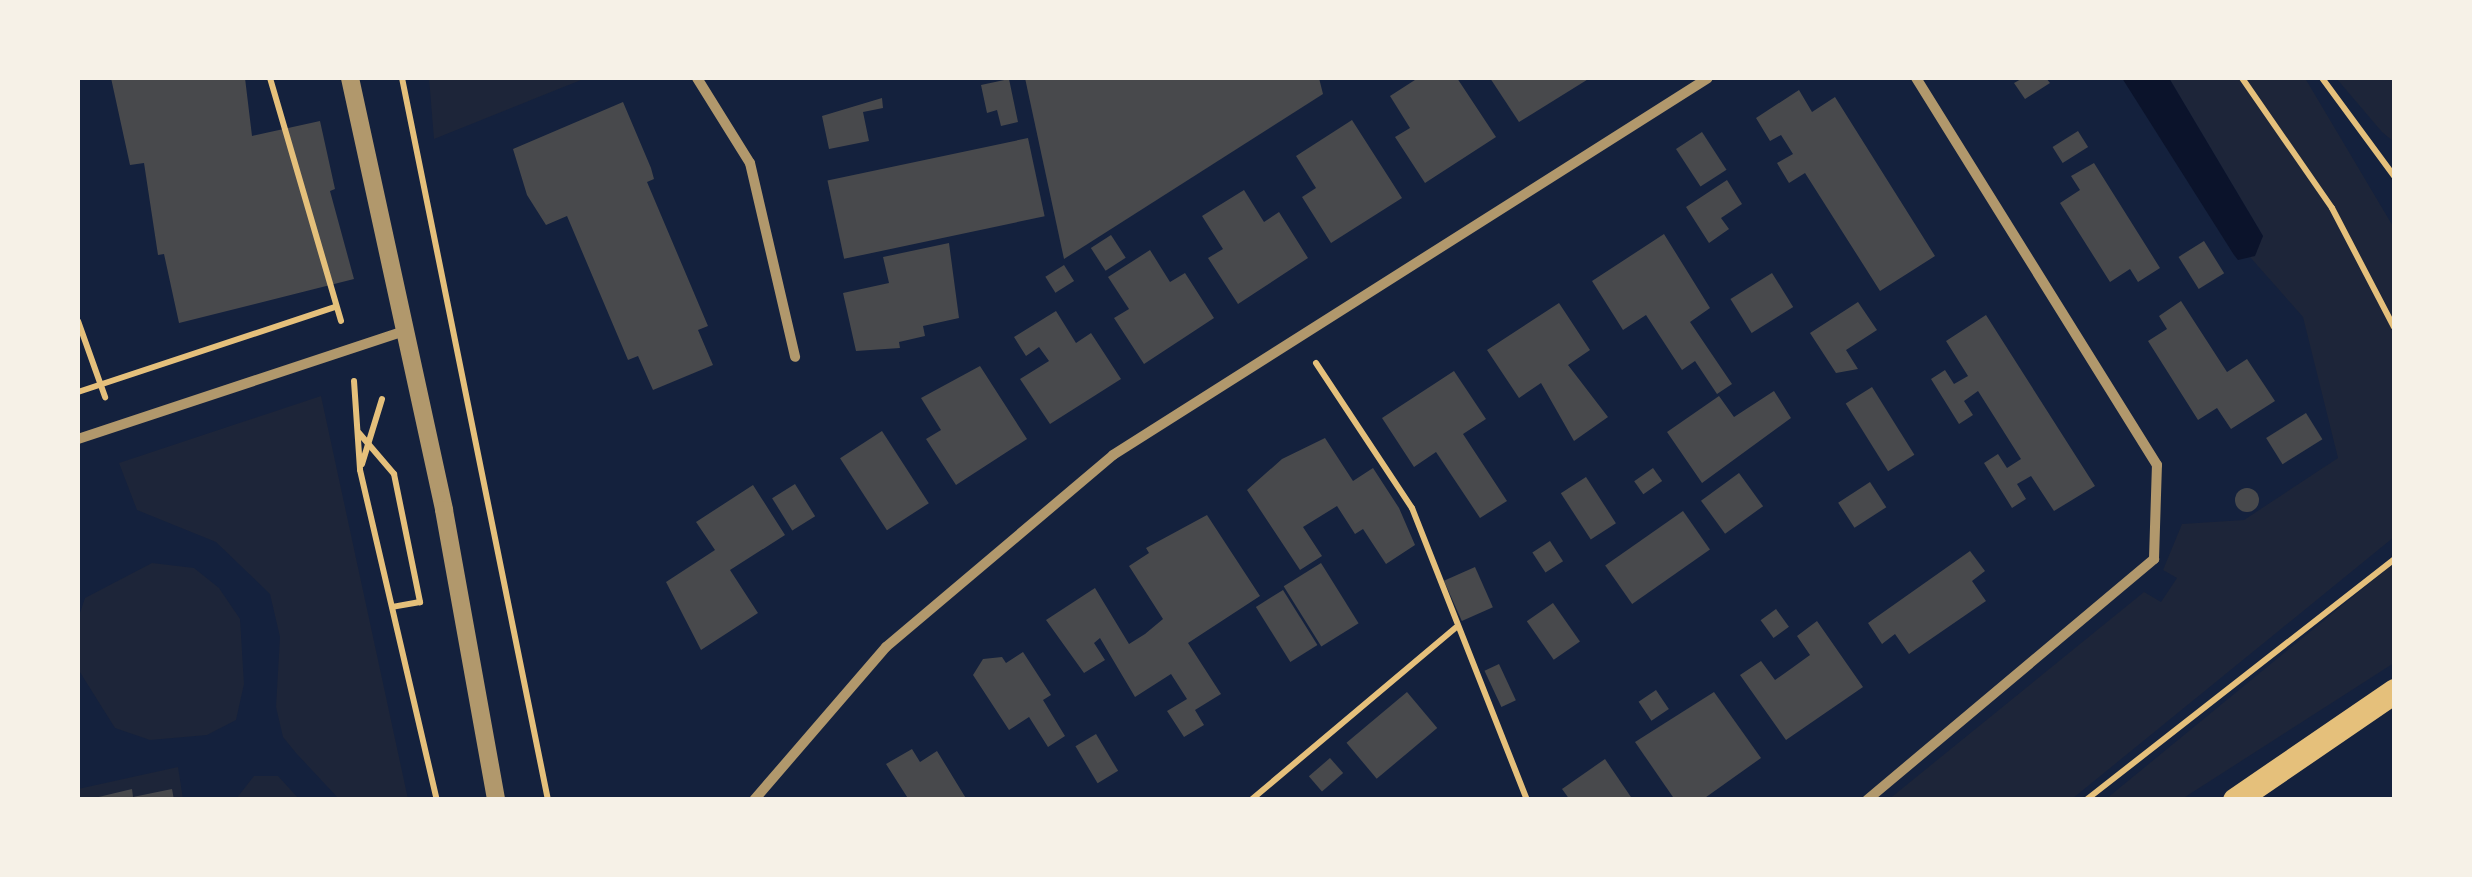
<!DOCTYPE html>
<style>
body{margin:0}
#map{position:relative;width:2472px;height:877px;overflow:hidden;background:#14213d;font-family:"Noto Sans",sans-serif}
div>[style]{position:absolute}
[style*='--x']{left:calc(var(--x)*1px);top:calc(var(--y)*1px);width:calc(var(--w)*1px);rotate:calc(var(--a)*1deg)}
.green>*{inset:0;background:#1d2539}
.water>*{inset:0;background:#0b132b}
.building>*{inset:0;background:#48494c;transform-origin:0 0}
.round{border-radius:50%}
.path>*{height:6px;margin:-3px;padding:0 3px;transform-origin:3px;border-radius:3px;background:#e5c07b}
.minor>*{height:10px;margin:-5px;padding:0 5px;transform-origin:5px;border-radius:5px;background:#b1986c}
.tertiary>*{height:18px;margin:-9px;padding:0 9px;transform-origin:9px;border-radius:9px;background:#b1986c}
.primary>*{height:25px;margin:-12.5px;padding:0 12.5px;transform-origin:12.5px;border-radius:12.5px;background:#e5c07b}
span{translate:-50% -50%;white-space:nowrap;text-align:center;line-height:1.15;-webkit-text-stroke:8px #f6f1e7;paint-order:stroke}
.frame{position:absolute;inset:0;border:80px solid #f6f1e7;pointer-events:none}
</style>
<div id="map">
<div class="green">
<i style="clip-path:polygon(429px 78px,586px 78px,434px 139px)"></i>
<i style="clip-path:polygon(2169px 78px,2305px 78px,2394px 228px,2394px 537px,2072px 799px,1888px 800px,2144px 592px,2161px 602px,2177px 578px,2163px 570px,2182px 524px,2244px 520px,2338px 458px,2303px 317px,2250px 257px,2263px 236px)"></i>
<i style="clip-path:polygon(2336px 78px,2394px 78px,2394px 142px,2382px 132px)"></i>
<i style="clip-path:polygon(321px 396px,408px 799px,339px 799px,296px 753px,283px 737px,276px 707px,280px 637px,270px 594px,216px 542px,137px 510px,119px 463px)"></i>
<i style="clip-path:polygon(152px 563px,194px 568px,219px 588px,240px 619px,244px 684px,236px 720px,207px 735px,150px 740px,115px 728px,78px 669px,78px 619px,85px 598px)"></i>
<i style="clip-path:polygon(2394px 563px,2394px 663px,2182px 799px,2106px 799px)"></i>
<i style="clip-path:polygon(178px 767px,183px 799px,78px 799px,78px 789px)"></i>
<i style="clip-path:polygon(254px 776px,278px 776px,299px 799px,236px 799px)"></i>
</div>
<div class="water">
<i style="clip-path:polygon(2122px 78px,2169px 78px,2263px 236px,2255px 256px,2238px 260px,2234px 255px)"></i>
</div>
<div class="building">
<i style="clip-path:polygon(111px 78px,245px 78px,252px 136px,320px 121px,335px 189px,330px 191px,354px 279px,179px 323px,164px 254px,158px 255px,144px 163px,130px 165px)"></i>
<i style="clip-path:polygon(1025px 78px,1319px 78px,1323px 94px,1064px 259px)"></i>
<i style="clip-path:polygon(1418px 78px,1457px 78px,1496px 137px,1425px 183px,1395px 137px,1410px 128px,1390px 96px)"></i>
<i style="clip-path:polygon(1490px 78px,1590px 78px,1519px 122px)"></i>
<i style="clip-path:polygon(2023px 78px,2046px 78px,2050px 83px,2025px 99px,2014px 83px)"></i>
<i style="clip-path:polygon(1009px 79px,1018px 122px,1001px 126px,997px 110px,987px 113px,981px 85px)"></i>
<i style="clip-path:polygon(1799px 90px,1812px 112px,1835px 97px,1935px 256px,1880px 291px,1805px 173px,1789px 183px,1777px 163px,1793px 154px,1781px 135px,1770px 141px,1756px 118px)"></i>
<i style="clip-path:polygon(882px 98px,883px 108px,863px 112px,869px 141px,829px 149px,822px 116px)"></i>
<i style="clip-path:polygon(623px 102px,651px 168px,654px 179px,647px 182px,708px 326px,698px 330px,713px 365px,653px 390px,638px 356px,628px 360px,567px 216px,546px 225px,527px 195px,513px 149px)"></i>
<i style="clip-path:polygon(1352px 120px,1402px 198px,1331px 243px,1302px 197px,1316px 188px,1296px 156px)"></i>
<i style="left:2078px;top:131px;width:19px;height:30px;rotate:58deg"></i>
<i style="left:1702px;top:132px;width:45px;height:31px;rotate:57deg"></i>
<i style="left:1028px;top:138px;width:80px;height:205px;rotate:78deg"></i>
<i style="clip-path:polygon(2094px 163px,2160px 268px,2138px 282px,2130px 269px,2110px 282px,2060px 203px,2080px 190px,2071px 176px)"></i>
<i style="clip-path:polygon(1727px 180px,1742px 204px,1721px 218px,1729px 229px,1709px 243px,1686px 207px)"></i>
<i style="clip-path:polygon(1244px 190px,1264px 222px,1279px 212px,1308px 258px,1238px 304px,1208px 258px,1223px 249px,1202px 216px)"></i>
<i style="clip-path:polygon(1664px 234px,1710px 308px,1690px 322px,1732px 384px,1717px 394px,1695px 361px,1682px 370px,1646px 315px,1623px 330px,1592px 281px)"></i>
<i style="left:1111px;top:235px;width:27px;height:24px;rotate:57deg"></i>
<i style="left:2204px;top:241px;width:38px;height:30px;rotate:58deg"></i>
<i style="clip-path:polygon(949px 243px,959px 318px,923px 326px,925px 336px,899px 342px,900px 348px,856px 351px,843px 293px,889px 283px,883px 257px)"></i>
<i style="clip-path:polygon(1150px 250px,1170px 282px,1185px 273px,1214px 318px,1144px 364px,1114px 318px,1129px 309px,1108px 277px)"></i>
<i style="left:1064px;top:265px;width:19px;height:22px;rotate:58deg"></i>
<i style="left:1772px;top:273px;width:40px;height:49px;rotate:58deg"></i>
<i style="clip-path:polygon(2181px 301px,2227px 372px,2247px 359px,2275px 401px,2231px 429px,2217px 408px,2198px 420px,2148px 341px,2167px 329px,2159px 316px)"></i>
<i style="clip-path:polygon(1858px 302px,1877px 330px,1846px 350px,1858px 369px,1836px 373px,1810px 333px)"></i>
<i style="clip-path:polygon(1559px 303px,1590px 350px,1568px 365px,1608px 417px,1574px 441px,1541px 383px,1519px 398px,1487px 350px)"></i>
<i style="clip-path:polygon(1056px 311px,1076px 343px,1091px 333px,1121px 379px,1050px 424px,1020px 379px,1049px 361px,1039px 347px,1026px 356px,1014px 337px)"></i>
<i style="clip-path:polygon(1986px 315px,2095px 486px,2054px 511px,2031px 476px,2017px 484px,2026px 499px,2012px 508px,1984px 463px,1998px 454px,2007px 468px,2021px 459px,1978px 391px,1964px 401px,1973px 415px,1959px 424px,1931px 379px,1945px 370px,1954px 384px,1968px 376px,1946px 341px)"></i>
<i style="clip-path:polygon(980px 366px,1027px 439px,956px 485px,926px 439px,941px 430px,921px 398px)"></i>
<i style="clip-path:polygon(1454px 371px,1486px 419px,1463px 434px,1507px 501px,1480px 518px,1436px 452px,1414px 467px,1382px 418px)"></i>
<i style="left:1872px;top:387px;width:80px;height:31px;rotate:58deg"></i>
<i style="clip-path:polygon(1774px 391px,1791px 418px,1702px 483px,1667px 432px,1719px 396px,1734px 417px)"></i>
<i style="left:2306px;top:413px;width:31px;height:47px;rotate:58deg"></i>
<i style="left:882px;top:431px;width:86px;height:50px;rotate:57deg"></i>
<i style="clip-path:polygon(1325px 438px,1353px 481px,1373px 468px,1399px 508px,1415px 545px,1386px 564px,1363px 529px,1355px 534px,1337px 506px,1303px 527px,1322px 556px,1300px 570px,1247px 490px,1282px 459px)"></i>
<i style="left:1653px;top:468px;width:16px;height:23px;rotate:55deg"></i>
<i style="left:1739px;top:473px;width:41px;height:47px;rotate:54deg"></i>
<i style="left:1586px;top:477px;width:55px;height:30px;rotate:57deg"></i>
<i style="left:1870px;top:482px;width:30px;height:38px;rotate:57deg"></i>
<i style="left:795px;top:484px;width:38px;height:27px;rotate:58deg"></i>
<i style="clip-path:polygon(753px 485px,785px 535px,730px 570px,758px 613px,701px 650px,666px 582px,715px 550px,696px 522px)"></i>
<i class="round" style="left:2235px;top:488px;width:24px;height:24px"></i>
<i style="left:1683px;top:511px;width:47px;height:95px;rotate:55deg"></i>
<i style="clip-path:polygon(1207px 515px,1260px 596px,1188px 643px,1221px 694px,1195px 710px,1204px 725px,1184px 737px,1167px 711px,1187px 699px,1171px 674px,1135px 697px,1100px 638px,1094px 643px,1105px 660px,1084px 673px,1046px 620px,1095px 588px,1129px 644px,1145px 634px,1163px 619px,1129px 566px,1149px 553px,1146px 548px)"></i>
<i style="left:1550px;top:541px;width:24px;height:21px;rotate:57deg"></i>
<i style="clip-path:polygon(1970px 551px,1985px 571px,1972px 581px,1986px 601px,1909px 654px,1895px 634px,1882px 644px,1868px 623px)"></i>
<i style="left:1321px;top:563px;width:71px;height:44px;rotate:58deg"></i>
<i style="left:1475px;top:567px;width:44px;height:34px;rotate:66deg"></i>
<i style="left:1283px;top:590px;width:65px;height:32px;rotate:58deg"></i>
<i style="left:1553px;top:603px;width:47px;height:32px;rotate:55deg"></i>
<i style="left:1776px;top:609px;width:22px;height:19px;rotate:54deg"></i>
<i style="clip-path:polygon(1817px 621px,1863px 687px,1786px 740px,1740px 675px,1761px 661px,1775px 680px,1792px 668px,1810px 655px,1797px 636px)"></i>
<i style="clip-path:polygon(1023px 652px,1051px 695px,1043px 700px,1065px 736px,1048px 747px,1029px 717px,1009px 730px,973px 675px,983px 659px,1002px 657px,1006px 663px)"></i>
<i style="left:1499px;top:664px;width:40px;height:16px;rotate:65deg"></i>
<i style="left:1656px;top:690px;width:23px;height:21px;rotate:56deg"></i>
<i style="left:1407px;top:692px;width:47px;height:79px;rotate:50deg"></i>
<i style="clip-path:polygon(1714px 692px,1761px 758px,1702px 800px,1675px 800px,1635px 742px)"></i>
<i style="left:1096px;top:734px;width:43px;height:24px;rotate:59deg"></i>
<i style="clip-path:polygon(912px 749px,920px 762px,937px 751px,967px 800px,909px 800px,886px 764px)"></i>
<i style="left:1330px;top:758px;width:20px;height:28px;rotate:49deg"></i>
<i style="clip-path:polygon(1605px 759px,1633px 800px,1570px 800px,1562px 789px)"></i>
<i style="clip-path:polygon(132px 789px,133px 797px,172px 789px,174px 800px,86px 800px)"></i>
</div>
<div class="path">
<i style="--x:270;--y:78;--w:253;--a:73.7"></i>
<i style="--x:402;--y:78;--w:737;--a:78.57"></i>
<i style="--x:2242;--y:78;--w:158;--a:55.3"></i>
<i style="--x:2332;--y:208;--w:134;--a:62.5"></i>
<i style="--x:2322;--y:78;--w:122;--a:53.7"></i>
<i style="--x:78;--y:321;--w:81;--a:70.4"></i>
<i style="--x:1316;--y:363;--w:174;--a:56.5"></i>
<i style="--x:1412;--y:508;--w:314;--a:68.5"></i>
<i style="--x:354;--y:381;--w:89;--a:86.1"></i>
<i style="--x:360;--y:470;--w:339;--a:76.9"></i>
<i style="--x:78;--y:392;--w:271;--a:-18.3"></i>
<i style="--x:359;--y:433;--w:54;--a:49.5"></i>
<i style="--x:394;--y:474;--w:131;--a:78.5"></i>
<i style="--x:420;--y:602;--w:28;--a:170"></i>
<i style="--x:362;--y:464;--w:68;--a:-72.9"></i>
<i style="--x:1251;--y:800;--w:267;--a:-40.1"></i>
<i style="--x:2086;--y:800;--w:391;--a:-38"></i>
</div>
<div class="minor">
<i style="--x:697;--y:78;--w:100;--a:58.1"></i>
<i style="--x:750;--y:163;--w:199;--a:76.9"></i>
<i style="--x:78;--y:439;--w:343;--a:-18.3"></i>
<i style="--x:754;--y:800;--w:202;--a:-49.2"></i>
<i style="--x:886;--y:647;--w:297;--a:-40.2"></i>
<i style="--x:1113;--y:455;--w:704;--a:-32.36"></i>
<i style="--x:1867;--y:800;--w:375;--a:-40"></i>
<i style="--x:2154;--y:559;--w:94;--a:-88.2"></i>
<i style="--x:2157;--y:465;--w:456;--a:-121.9"></i>
</div>
<div class="tertiary">
<i style="--x:350;--y:78;--w:442;--a:77.7"></i>
<i style="--x:444;--y:510;--w:295;--a:79.8"></i>
</div>
<div class="primary">
<i style="--x:2235;--y:800;--w:193;--a:-34.4"></i>
</div>
<div class="frame"></div>
</div>
